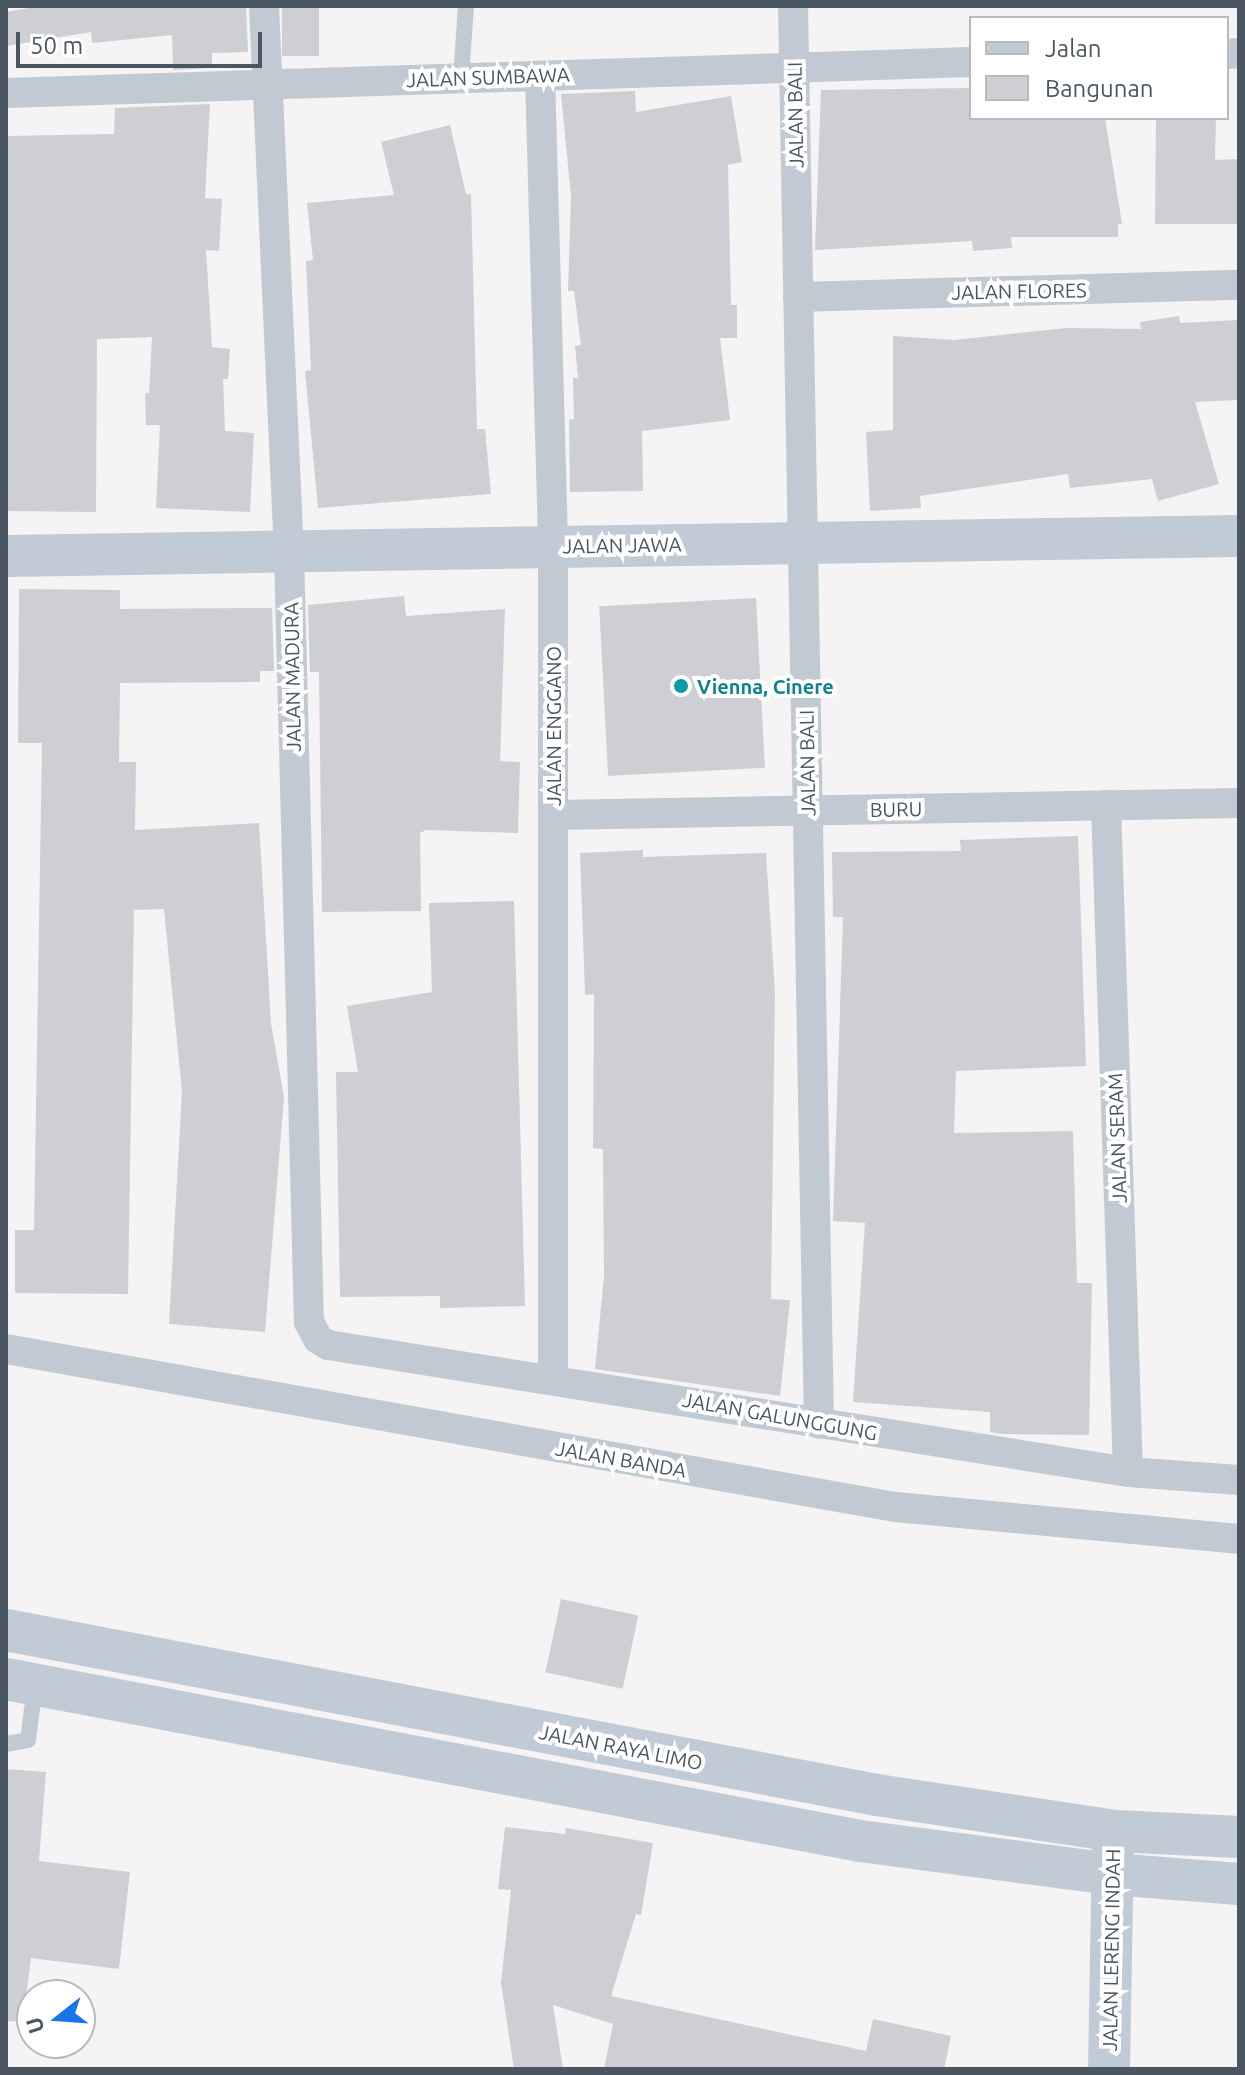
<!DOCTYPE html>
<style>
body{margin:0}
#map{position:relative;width:1245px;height:2075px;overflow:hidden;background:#f5f3f3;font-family:Ubuntu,sans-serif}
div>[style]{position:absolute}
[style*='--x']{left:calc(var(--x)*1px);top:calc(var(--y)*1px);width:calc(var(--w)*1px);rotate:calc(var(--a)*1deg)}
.building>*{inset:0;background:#cdcfd5;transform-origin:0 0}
.lane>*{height:16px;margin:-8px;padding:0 8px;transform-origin:8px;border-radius:8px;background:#c1cad2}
.street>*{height:30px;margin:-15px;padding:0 15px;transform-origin:15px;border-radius:15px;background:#c1cad2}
.secondary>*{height:42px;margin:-21px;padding:0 21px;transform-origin:21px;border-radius:21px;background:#c1cbd6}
.dots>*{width:22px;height:22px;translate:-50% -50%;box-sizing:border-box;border:4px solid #fff;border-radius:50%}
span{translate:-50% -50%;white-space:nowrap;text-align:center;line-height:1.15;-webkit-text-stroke:8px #fff;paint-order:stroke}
.street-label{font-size:20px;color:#4a5661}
.culture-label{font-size:20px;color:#0d838f;font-weight:700}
.left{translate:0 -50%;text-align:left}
.frame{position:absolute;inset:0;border:8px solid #4a5661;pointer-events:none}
.legend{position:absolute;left:969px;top:16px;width:260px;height:104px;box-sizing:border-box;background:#fff;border:2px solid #b7bbc0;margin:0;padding:10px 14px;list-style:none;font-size:24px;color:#4a5661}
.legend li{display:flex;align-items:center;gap:16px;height:40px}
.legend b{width:40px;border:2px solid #b7bbc0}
.north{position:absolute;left:16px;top:1979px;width:80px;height:80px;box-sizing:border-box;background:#fff;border:2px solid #b7bbc0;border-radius:50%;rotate:253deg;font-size:22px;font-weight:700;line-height:32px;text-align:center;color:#4a5661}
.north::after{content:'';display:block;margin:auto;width:28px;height:36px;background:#1a73e8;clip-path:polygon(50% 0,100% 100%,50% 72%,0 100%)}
.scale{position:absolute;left:16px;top:32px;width:246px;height:36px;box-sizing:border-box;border:4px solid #4a5661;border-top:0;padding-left:10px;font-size:24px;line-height:28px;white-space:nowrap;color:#4a5661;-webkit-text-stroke:6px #fff;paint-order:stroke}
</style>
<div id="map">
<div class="building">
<i style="clip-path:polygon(41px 6px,246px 6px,248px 52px,212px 53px,212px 68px,173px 70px,172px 35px,92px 43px,91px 32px,6px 46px,6px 12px)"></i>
<i style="left:282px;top:6px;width:37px;height:50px"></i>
<i style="clip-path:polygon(971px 88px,971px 118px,1105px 118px,1122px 224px,1118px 224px,1118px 237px,1011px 237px,1012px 248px,973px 251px,972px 241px,815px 250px,821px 90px)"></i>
<i style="clip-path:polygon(635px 91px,636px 112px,731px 96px,742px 162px,728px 165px,731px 305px,737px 305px,737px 338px,720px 338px,730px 420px,642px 431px,643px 491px,570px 492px,569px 420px,574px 419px,573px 378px,578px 378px,575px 346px,581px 345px,574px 291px,568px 291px,571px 196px,561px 94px)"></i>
<i style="clip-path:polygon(210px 104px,205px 198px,222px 199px,219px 251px,206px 250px,212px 347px,230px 349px,228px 379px,223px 379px,225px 431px,254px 433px,250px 512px,156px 508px,160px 425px,146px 425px,145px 393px,149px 393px,152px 337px,97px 339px,96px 512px,6px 511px,6px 136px,114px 134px,115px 108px)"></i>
<i style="clip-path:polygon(1156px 118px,1216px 118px,1215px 160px,1239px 159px,1239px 224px,1155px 224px)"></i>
<i style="clip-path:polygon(450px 125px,466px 194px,471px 194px,477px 429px,485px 429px,491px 494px,318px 508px,305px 371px,311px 370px,306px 261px,313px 260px,307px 203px,394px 195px,381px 142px)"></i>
<i style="clip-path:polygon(1179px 316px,1180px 323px,1239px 320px,1239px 400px,1195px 402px,1219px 484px,1158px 501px,1152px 479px,1070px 488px,1068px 474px,920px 496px,921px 508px,870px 511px,866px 432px,893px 430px,893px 336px,954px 340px,1066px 328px,1141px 329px,1140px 322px)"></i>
<i style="clip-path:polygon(19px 589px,120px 590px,120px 609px,272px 608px,274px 671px,260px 671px,260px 682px,120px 683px,119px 762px,136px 762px,135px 830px,259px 823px,271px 1023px,284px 1097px,265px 1332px,169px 1324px,182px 1092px,164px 909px,134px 910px,128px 1294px,15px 1293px,15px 1230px,34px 1230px,42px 743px,18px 743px)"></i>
<i style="clip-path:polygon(404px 596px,406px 616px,505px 609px,500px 761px,520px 762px,518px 833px,426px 830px,420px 833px,421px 911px,322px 912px,319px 672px,310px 672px,308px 605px)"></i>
<i style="left:756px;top:598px;width:170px;height:157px;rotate:87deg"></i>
<i style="clip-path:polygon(1078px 836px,1086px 1066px,956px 1071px,954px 1133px,1073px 1131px,1077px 1283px,1092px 1283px,1089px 1435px,1001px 1434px,990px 1432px,990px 1412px,853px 1402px,865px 1223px,833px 1221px,843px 917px,833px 917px,832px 852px,961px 851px,960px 840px)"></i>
<i style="clip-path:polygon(643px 850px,643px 857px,766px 853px,775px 993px,771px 1299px,790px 1300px,780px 1396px,595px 1369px,604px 1276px,603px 1149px,593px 1148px,594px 994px,585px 995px,580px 853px)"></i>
<i style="clip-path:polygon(514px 901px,525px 1306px,440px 1308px,440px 1296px,340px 1297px,336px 1072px,358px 1072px,347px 1006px,432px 992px,429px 903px)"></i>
<i style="left:561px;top:1599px;width:79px;height:75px;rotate:12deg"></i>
<i style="clip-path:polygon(6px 1769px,46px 1772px,39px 1861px,130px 1872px,119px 1969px,31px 1958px,23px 2022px,6px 2021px)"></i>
<i style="clip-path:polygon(505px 1827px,565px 1834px,566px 1828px,653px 1843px,641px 1915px,636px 1914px,611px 1996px,866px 2051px,873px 2019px,951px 2036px,944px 2069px,604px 2069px,613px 2024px,553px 2005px,563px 2069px,514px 2069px,501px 1983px,511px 1890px,498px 1889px)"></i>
</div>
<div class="lane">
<i style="--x:461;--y:78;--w:72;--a:-86"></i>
<i style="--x:6;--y:1744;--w:22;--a:-10"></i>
<i style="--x:28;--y:1740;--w:55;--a:-82.7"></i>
</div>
<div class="street">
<i style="--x:264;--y:6;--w:550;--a:87.39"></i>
<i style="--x:289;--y:555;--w:767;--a:88.51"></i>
<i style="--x:309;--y:1322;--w:19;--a:62"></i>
<i style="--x:318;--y:1339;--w:12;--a:31"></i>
<i style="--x:328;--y:1345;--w:810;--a:9.02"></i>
<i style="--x:1128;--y:1472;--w:111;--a:4.1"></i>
<i style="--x:793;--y:6;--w:1418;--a:88.95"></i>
<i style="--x:1227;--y:54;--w:12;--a:-5"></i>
<i style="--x:540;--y:76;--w:470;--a:88.4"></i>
<i style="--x:553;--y:546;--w:831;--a:90"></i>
<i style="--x:6;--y:93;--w:965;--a:-1.84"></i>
<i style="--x:798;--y:297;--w:441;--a:-1.6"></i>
<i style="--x:1106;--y:805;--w:667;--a:88.11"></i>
<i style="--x:553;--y:815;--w:686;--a:-1"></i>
<i style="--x:6;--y:1349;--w:903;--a:10.08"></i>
<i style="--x:895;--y:1507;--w:345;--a:5.3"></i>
</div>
<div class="secondary">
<i style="--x:6;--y:556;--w:1233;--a:-0.93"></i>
<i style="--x:6;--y:1630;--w:886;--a:10.73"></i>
<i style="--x:877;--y:1795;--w:241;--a:8.6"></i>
<i style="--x:1115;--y:1831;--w:124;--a:2.8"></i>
<i style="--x:6;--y:1679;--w:869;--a:10.74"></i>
<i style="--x:860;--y:1841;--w:254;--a:7.5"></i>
<i style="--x:1112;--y:1874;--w:127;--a:4.5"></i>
<i style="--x:1109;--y:2069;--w:221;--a:-89"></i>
</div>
<div class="dots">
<i style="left:681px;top:686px;background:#0f9aa8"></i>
</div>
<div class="street-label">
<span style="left:488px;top:77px;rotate:-2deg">JALAN SUMBAWA</span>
<span style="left:795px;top:115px;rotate:-91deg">JALAN BALI</span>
<span style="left:1019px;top:291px;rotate:-1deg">JALAN FLORES</span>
<span style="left:622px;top:545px;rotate:-1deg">JALAN JAWA</span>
<span style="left:292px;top:677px;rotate:-91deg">JALAN MADURA</span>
<span style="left:553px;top:726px;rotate:-90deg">JALAN ENGGANO</span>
<span style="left:807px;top:763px;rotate:-91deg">JALAN BALI</span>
<span style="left:896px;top:809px;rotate:-1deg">BURU</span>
<span style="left:1117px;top:1138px;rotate:-92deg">JALAN SERAM</span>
<span style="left:780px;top:1416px;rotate:10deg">JALAN GALUNGGUNG</span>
<span style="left:621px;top:1459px;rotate:10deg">JALAN BANDA</span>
<span style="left:621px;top:1747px;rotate:11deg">JALAN RAYA LIMO</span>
<span style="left:1111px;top:1950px;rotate:-89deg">JALAN LERENG INDAH</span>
</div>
<div class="culture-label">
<span class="left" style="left:697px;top:686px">Vienna, Cinere</span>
</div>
<div class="frame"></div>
<ul class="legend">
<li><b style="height:10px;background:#c1cbd6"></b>Jalan</li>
<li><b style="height:22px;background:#cdcfd5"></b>Bangunan</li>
</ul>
<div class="north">U</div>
<div class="scale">50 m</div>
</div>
